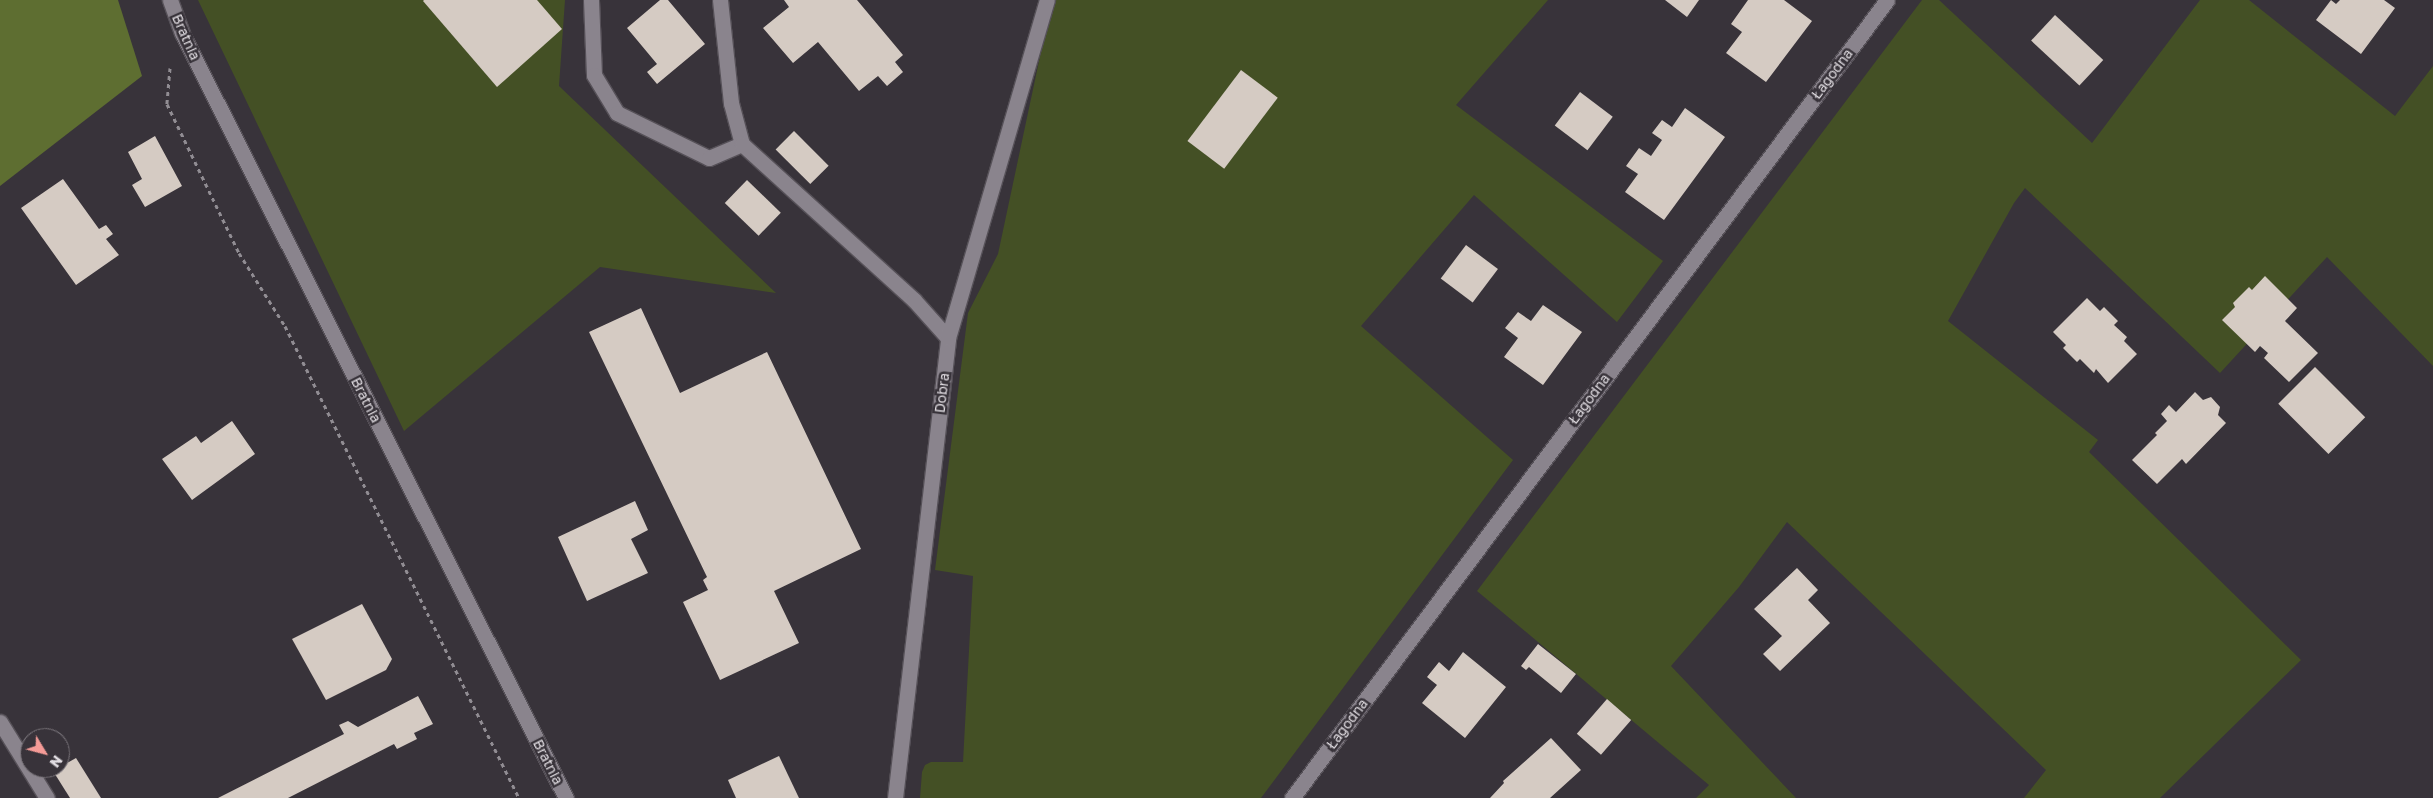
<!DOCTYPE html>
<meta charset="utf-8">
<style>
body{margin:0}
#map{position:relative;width:2433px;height:798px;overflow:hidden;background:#38333a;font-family:"Golos Text",sans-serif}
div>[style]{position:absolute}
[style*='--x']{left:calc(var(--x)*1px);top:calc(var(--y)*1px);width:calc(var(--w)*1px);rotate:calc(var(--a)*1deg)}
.green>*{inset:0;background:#445025}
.forest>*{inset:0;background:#5e6e31}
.building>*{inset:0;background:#d5cbc3;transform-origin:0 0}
.path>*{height:3px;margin-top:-1.5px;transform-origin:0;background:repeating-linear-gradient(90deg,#918d93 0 4px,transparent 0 8px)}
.roads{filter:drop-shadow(1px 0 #565158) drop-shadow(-1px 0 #565158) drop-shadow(0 1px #565158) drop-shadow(0 -1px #565158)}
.minor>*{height:15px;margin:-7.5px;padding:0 7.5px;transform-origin:7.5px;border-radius:7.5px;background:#8a848d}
span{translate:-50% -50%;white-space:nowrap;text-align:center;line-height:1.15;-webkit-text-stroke:5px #38333a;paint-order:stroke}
.street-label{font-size:14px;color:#e1dde2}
.north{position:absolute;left:20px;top:728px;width:50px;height:50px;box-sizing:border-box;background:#38333a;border:1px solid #7c777d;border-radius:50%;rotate:127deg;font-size:14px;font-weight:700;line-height:20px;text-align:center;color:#e1dde2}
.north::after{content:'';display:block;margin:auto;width:18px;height:22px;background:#f59b97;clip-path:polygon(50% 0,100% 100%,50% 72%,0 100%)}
</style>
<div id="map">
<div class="green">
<i style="clip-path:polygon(198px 0,565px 0,559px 86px,776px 293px,600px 267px,404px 431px)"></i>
<i style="clip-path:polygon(1052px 0,1548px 0,1456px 105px,1663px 261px,1617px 322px,1474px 195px,1361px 326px,1513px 460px,1261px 798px,920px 798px,922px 772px,925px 765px,931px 762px,963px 762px,973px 576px,935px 570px,968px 313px,998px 254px)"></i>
<i style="clip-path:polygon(1922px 0,1939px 0,2092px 143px,2200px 0,2249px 0,2395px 116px,2433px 66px,2433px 366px,2327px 257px,2220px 373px,2025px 188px,2014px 203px,1948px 321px,2098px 440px,2089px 452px,2301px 660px,2160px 798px,2024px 798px,2046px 770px,1787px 522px,1739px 587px,1671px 666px,1796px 798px,1696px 798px,1709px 785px,1477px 591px)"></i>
</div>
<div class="forest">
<i style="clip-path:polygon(0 0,118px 0,142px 76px,0 186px)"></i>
</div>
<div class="building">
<i style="clip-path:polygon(424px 0,537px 0,562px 29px,497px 87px,423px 1px)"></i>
<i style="clip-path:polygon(660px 0,668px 0,705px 44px,657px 84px,647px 72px,657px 64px,627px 28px)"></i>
<i style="clip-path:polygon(784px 0,857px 0,903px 55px,895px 62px,903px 72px,887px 86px,878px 76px,859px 91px,818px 42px,793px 63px,763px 28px,789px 7px)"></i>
<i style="clip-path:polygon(1665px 0,1699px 0,1687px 17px)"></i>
<i style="clip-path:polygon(1748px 0,1784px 0,1812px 21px,1766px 82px,1726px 53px,1742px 32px,1731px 24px)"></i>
<i style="clip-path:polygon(2331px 0,2336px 4px,2340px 0,2384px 0,2395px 8px,2361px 54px,2316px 20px)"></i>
<i style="left:2055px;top:15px;width:66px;height:35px;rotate:43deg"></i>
<i style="left:1241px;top:70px;width:46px;height:89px;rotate:37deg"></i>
<i style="left:1580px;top:92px;width:41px;height:42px;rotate:37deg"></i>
<i style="clip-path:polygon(1685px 108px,1725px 137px,1664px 220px,1625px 192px,1638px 174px,1626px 166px,1639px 148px,1651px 156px,1662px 140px,1652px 133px,1662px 120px,1672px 127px)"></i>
<i style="left:794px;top:131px;width:49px;height:26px;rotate:45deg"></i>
<i style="clip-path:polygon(155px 136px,182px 186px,145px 207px,132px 185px,142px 179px,128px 152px)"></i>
<i style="clip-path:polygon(63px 179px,99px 229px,106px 225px,113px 234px,106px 239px,119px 255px,76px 285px,21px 208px)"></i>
<i style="left:747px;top:180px;width:47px;height:32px;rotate:44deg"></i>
<i style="left:1466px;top:245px;width:40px;height:42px;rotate:37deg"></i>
<i style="clip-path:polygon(2265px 276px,2297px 308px,2285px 321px,2318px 353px,2289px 382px,2264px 358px,2268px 353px,2260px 346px,2255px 352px,2222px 320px,2235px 307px,2233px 303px,2249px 287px,2252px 290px)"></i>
<i style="clip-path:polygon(2087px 298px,2100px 311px,2104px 307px,2118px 321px,2114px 325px,2127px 337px,2124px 341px,2137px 354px,2108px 383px,2096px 369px,2094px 373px,2080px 359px,2077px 362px,2063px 348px,2066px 345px,2053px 332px)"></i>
<i style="clip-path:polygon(1543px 305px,1582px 332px,1543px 385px,1504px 357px,1518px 338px,1505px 328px,1518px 312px,1531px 321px)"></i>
<i style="clip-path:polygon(641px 308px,680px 393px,767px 352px,861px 549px,774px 591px,799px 643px,720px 680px,683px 602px,708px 590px,703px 580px,707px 577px,589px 332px)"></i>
<i style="left:2315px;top:367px;width:71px;height:52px;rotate:45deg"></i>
<i style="clip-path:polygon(2195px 392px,2203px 400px,2211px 397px,2220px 407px,2218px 415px,2226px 423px,2186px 464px,2182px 459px,2157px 484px,2132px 460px,2157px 435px,2155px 433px,2167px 421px,2161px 414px,2169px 405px,2176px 412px)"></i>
<i style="clip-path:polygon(232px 421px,255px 454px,192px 500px,162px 459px,196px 436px,201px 443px)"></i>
<i style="clip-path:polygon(635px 501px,648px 530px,631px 539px,648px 573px,587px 601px,558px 537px)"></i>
<i style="clip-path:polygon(1797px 568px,1818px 590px,1808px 600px,1830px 623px,1780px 671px,1763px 654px,1782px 636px,1754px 609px)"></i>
<i style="clip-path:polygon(362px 604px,392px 659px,386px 670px,326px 700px,292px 639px)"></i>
<i style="clip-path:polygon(1538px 644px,1576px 674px,1561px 693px,1529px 667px,1526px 670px,1521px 666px)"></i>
<i style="clip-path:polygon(1463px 652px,1506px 687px,1465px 738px,1422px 703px,1437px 685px,1427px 677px,1439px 662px,1449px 671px)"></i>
<i style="clip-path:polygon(418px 696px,433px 724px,414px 733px,417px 739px,397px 749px,394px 744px,288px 798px,218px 798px,344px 734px,339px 725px,348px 721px,358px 727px)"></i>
<i style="left:1607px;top:699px;width:32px;height:46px;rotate:41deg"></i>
<i style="clip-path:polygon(1551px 738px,1581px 770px,1550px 798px,1490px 798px,1504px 783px,1503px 781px)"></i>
<i style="clip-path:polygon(779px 756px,799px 798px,736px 798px,728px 780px)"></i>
<i style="clip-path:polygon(76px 758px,101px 798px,70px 798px,53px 771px)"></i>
</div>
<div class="path">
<i style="--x:170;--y:68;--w:36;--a:95"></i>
<i style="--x:167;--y:104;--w:165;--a:64.2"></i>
<i style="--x:239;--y:253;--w:86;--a:57.8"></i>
<i style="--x:285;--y:326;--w:527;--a:63.63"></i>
</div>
<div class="roads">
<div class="minor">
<i style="--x:170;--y:0;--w:35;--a:70"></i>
<i style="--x:182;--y:33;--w:856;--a:63.35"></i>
<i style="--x:591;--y:0;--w:75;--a:87.7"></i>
<i style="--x:594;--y:75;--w:44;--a:58.8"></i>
<i style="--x:617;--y:113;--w:102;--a:26.1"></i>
<i style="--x:709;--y:158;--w:36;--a:-23"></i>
<i style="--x:720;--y:0;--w:104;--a:83.9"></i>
<i style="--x:731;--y:103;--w:42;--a:75"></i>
<i style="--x:742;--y:144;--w:232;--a:42.2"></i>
<i style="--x:914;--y:300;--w:51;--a:48.2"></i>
<i style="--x:0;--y:722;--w:89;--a:58.3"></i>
<i style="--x:895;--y:798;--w:463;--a:-83.4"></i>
<i style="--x:948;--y:338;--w:352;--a:-73.7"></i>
<i style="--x:1292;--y:798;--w:995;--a:-53.29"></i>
</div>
</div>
<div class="street-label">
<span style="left:186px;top:37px;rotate:66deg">Bratnia</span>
<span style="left:1832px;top:74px;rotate:-53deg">Łagodna</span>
<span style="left:942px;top:393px;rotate:-83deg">Dobra</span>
<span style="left:1589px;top:399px;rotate:-53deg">Łagodna</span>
<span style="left:366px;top:400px;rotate:63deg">Bratnia</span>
<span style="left:1347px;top:724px;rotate:-53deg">Łagodna</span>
<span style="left:548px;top:762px;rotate:63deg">Bratnia</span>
</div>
<div class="north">N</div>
</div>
